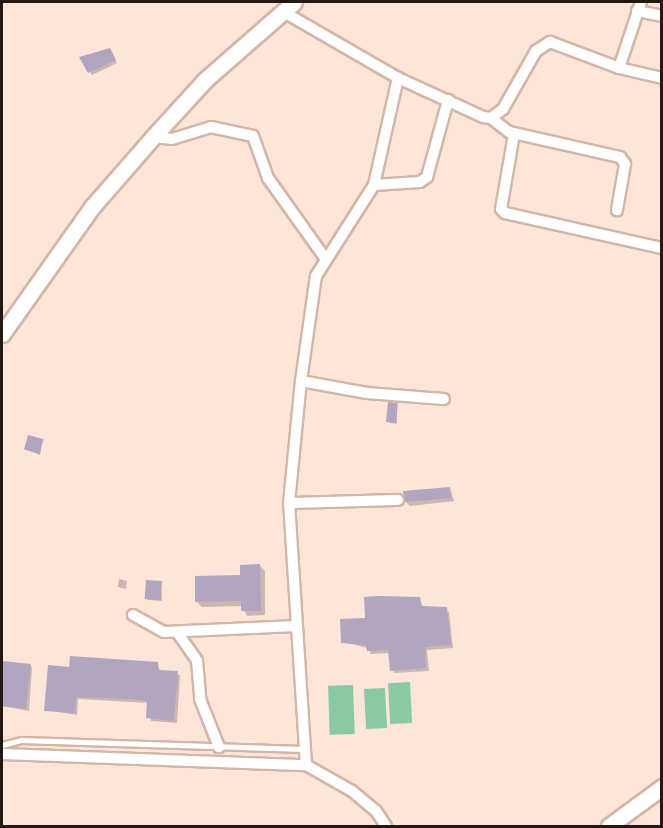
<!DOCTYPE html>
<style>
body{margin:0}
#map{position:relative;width:663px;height:828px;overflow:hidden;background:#fee5d9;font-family:"Source Sans 3",sans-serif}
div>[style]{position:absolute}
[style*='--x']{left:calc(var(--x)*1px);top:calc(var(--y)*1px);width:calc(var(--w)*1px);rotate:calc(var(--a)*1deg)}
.green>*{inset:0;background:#8bc9a4;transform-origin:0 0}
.shadow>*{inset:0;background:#0003}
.building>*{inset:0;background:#b1a5bf;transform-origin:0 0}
.roads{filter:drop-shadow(2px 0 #d3b6a8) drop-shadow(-2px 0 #d3b6a8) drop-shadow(0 2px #d3b6a8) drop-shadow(0 -2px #d3b6a8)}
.lane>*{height:5px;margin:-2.5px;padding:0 2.5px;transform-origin:2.5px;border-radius:2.5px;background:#fff}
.street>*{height:10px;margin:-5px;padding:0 5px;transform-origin:5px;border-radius:5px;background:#fff}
.secondary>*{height:15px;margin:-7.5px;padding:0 7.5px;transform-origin:7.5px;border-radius:7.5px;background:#fff}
span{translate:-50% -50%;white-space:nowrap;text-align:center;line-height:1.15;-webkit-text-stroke:4.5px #fee5d9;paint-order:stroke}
.frame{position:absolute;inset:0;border:3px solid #231914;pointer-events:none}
</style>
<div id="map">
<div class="green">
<i style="left:410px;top:682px;width:41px;height:22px;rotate:87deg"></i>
<i style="left:353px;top:685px;width:49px;height:25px;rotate:88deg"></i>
<i style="left:385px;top:688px;width:40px;height:21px;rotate:87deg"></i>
</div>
<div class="shadow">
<i style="clip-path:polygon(110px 50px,117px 63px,92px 75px,81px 58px)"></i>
<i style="clip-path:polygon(397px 404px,397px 424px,390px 423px,387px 421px)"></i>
<i style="clip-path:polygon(42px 441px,40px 455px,25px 449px)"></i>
<i style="clip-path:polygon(450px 488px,454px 501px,410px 506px,406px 502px)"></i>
<i style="clip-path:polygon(260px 566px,265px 571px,265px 615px,247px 616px,242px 606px,202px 607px,197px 602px)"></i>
<i style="clip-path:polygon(119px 579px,127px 581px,126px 589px,118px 587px)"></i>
<i style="clip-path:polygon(161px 583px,162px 601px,148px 600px,146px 598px)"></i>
<i style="clip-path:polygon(420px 598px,423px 608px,449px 612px,453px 648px,427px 650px,429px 671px,394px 673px,390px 653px,371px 654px,368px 648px,343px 642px,366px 619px)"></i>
<i style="clip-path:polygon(4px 663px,32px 667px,29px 711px,2px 706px)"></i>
<i style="clip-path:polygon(158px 664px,160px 671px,180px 675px,177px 723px,151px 721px,149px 703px,78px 699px,77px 715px,46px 710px,70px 669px)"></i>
</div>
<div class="building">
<i style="clip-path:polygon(110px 48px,116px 60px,88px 73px,79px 57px)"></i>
<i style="left:388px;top:402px;width:10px;height:20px;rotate:6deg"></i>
<i style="left:28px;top:435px;width:16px;height:15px;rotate:15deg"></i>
<i style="left:450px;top:487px;width:11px;height:47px;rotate:85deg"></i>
<i style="clip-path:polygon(260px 564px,261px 611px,241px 611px,241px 601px,195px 602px,195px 576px,240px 575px,240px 565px)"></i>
<i style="left:146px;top:580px;width:16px;height:19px;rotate:4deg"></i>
<i style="clip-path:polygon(378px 596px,420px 597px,421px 606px,447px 607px,451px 645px,425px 647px,426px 668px,390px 671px,388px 650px,367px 651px,366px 645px,341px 643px,340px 619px,365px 618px,364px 597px)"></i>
<i style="clip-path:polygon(70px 656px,158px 662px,158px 670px,178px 671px,174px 721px,146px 718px,147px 701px,132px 699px,76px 697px,75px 713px,44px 711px,48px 665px,69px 667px)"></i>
<i style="left:3px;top:661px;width:28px;height:45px;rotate:6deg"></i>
</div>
<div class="roads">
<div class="lane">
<i style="--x:2;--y:745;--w:20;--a:-15"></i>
<i style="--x:21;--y:740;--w:283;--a:1.8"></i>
</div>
<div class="street">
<i style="--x:282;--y:11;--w:134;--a:30"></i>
<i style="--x:398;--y:78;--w:94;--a:24.6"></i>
<i style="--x:483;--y:117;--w:8;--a:7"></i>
<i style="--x:491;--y:118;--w:15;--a:-37"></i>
<i style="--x:503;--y:109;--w:67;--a:-60.4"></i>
<i style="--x:536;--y:51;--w:17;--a:-33"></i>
<i style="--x:550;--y:42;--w:74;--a:20.6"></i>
<i style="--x:619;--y:68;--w:44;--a:13.1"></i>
<i style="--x:637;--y:11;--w:25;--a:11"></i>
<i style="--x:619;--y:68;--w:70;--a:-71.6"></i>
<i style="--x:491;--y:118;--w:23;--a:38"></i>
<i style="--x:509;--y:132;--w:114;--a:12.7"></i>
<i style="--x:620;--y:157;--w:9;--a:54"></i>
<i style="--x:625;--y:164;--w:47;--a:99.9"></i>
<i style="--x:514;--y:134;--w:76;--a:99.8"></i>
<i style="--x:501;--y:209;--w:6;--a:45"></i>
<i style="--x:505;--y:213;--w:161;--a:12.6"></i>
<i style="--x:153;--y:137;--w:19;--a:6"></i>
<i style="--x:172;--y:139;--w:41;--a:-17.1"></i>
<i style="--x:211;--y:127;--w:43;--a:12.1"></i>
<i style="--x:253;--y:136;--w:45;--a:70.3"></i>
<i style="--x:268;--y:178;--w:98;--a:54.5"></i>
<i style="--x:374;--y:185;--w:46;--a:-3.7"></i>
<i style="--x:420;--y:182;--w:9;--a:-36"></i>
<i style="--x:427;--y:177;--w:80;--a:-74.7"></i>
<i style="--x:301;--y:381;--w:67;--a:10.3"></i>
<i style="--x:367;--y:393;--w:77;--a:4.5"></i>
<i style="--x:289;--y:503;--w:109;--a:-1.6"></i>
<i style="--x:133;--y:615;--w:35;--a:29"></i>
<i style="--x:164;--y:632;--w:132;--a:-2.6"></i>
<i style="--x:177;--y:632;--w:35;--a:55"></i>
<i style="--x:197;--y:661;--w:38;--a:85"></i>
<i style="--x:200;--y:699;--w:52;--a:68.4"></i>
<i style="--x:2;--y:754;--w:304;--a:2.1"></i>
<i style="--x:306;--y:765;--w:53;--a:29.5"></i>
<i style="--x:352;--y:791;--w:31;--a:40"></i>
<i style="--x:376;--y:811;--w:18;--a:56"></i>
<i style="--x:306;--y:765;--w:263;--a:-93.7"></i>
<i style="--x:289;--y:503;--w:123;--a:-84.4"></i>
<i style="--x:301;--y:381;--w:106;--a:-81.9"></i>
<i style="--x:316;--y:276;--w:108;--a:-57.5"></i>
<i style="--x:374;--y:185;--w:110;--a:-77.4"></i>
</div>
<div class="secondary">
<i style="--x:2;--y:334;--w:156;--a:-54.7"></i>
<i style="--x:92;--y:207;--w:93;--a:-48.9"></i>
<i style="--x:153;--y:137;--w:77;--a:-47.6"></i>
<i style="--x:205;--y:80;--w:118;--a:-41.2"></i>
<i style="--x:609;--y:826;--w:66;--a:-36.3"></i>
</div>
</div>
<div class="frame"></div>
</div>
